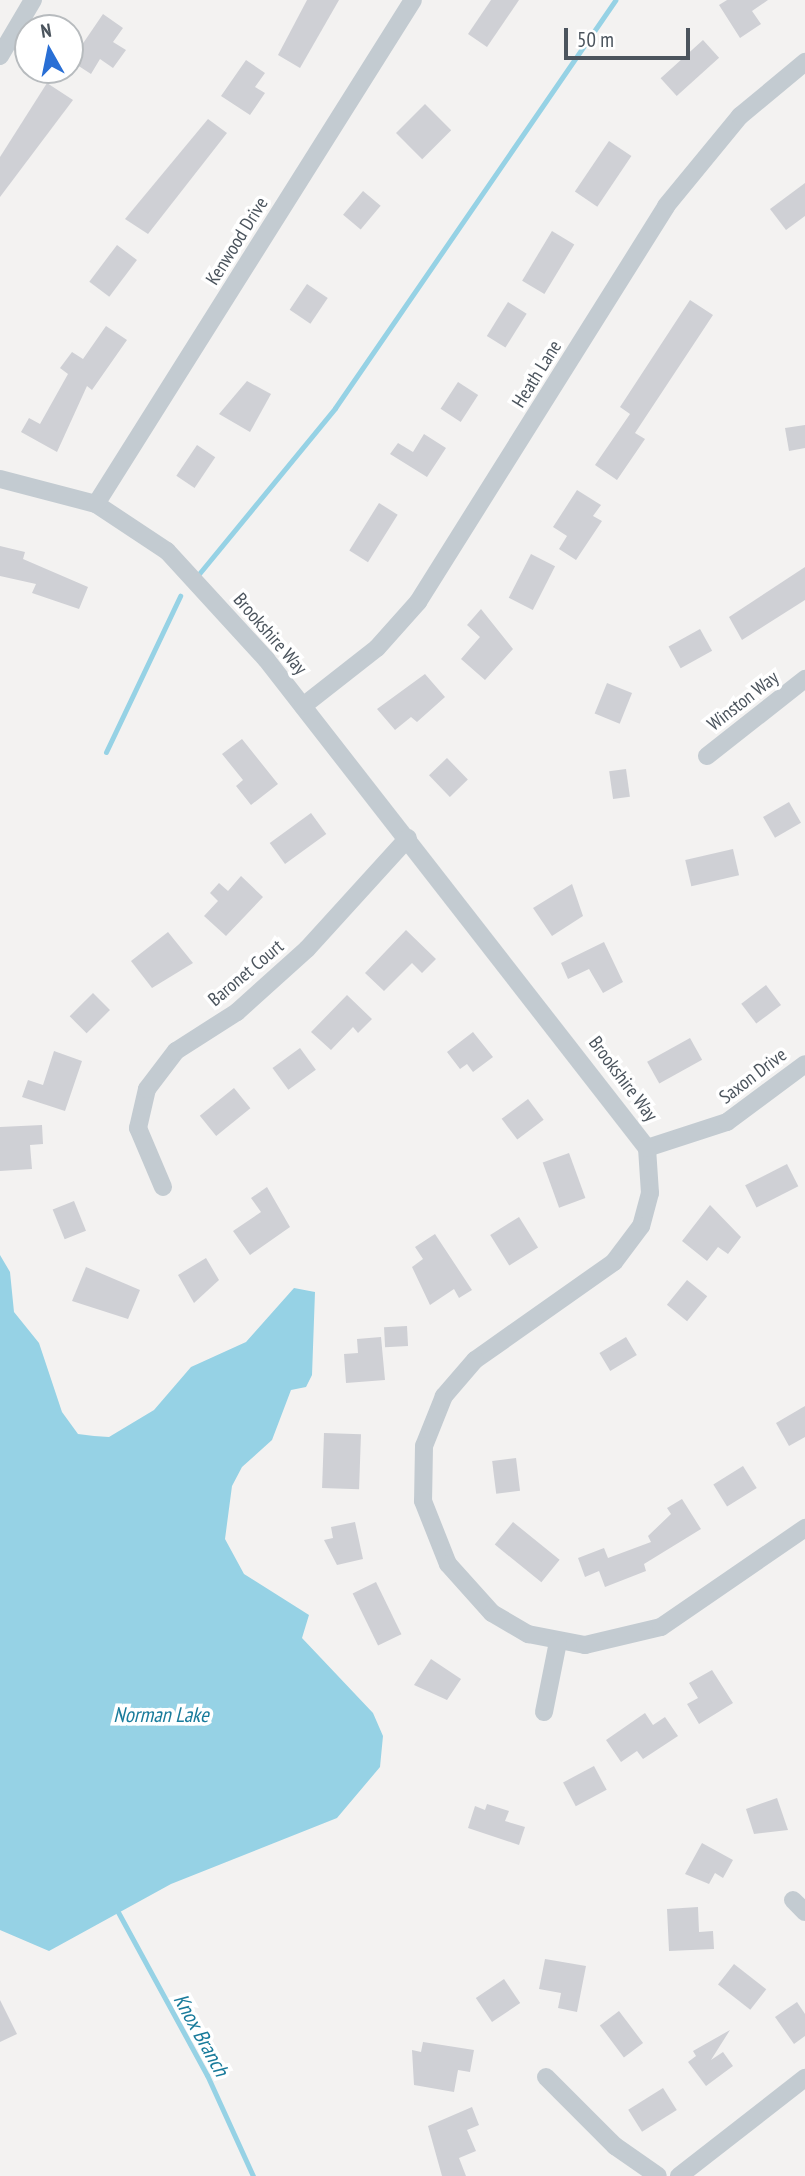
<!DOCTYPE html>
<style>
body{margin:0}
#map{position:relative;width:805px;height:2176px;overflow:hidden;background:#f3f2f1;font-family:"PT Sans Narrow",sans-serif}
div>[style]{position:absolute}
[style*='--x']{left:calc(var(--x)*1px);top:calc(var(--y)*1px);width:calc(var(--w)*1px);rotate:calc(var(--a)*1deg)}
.water>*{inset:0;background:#96d2e5}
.stream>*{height:5px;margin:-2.5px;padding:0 2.5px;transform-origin:2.5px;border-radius:2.5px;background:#96d2e5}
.building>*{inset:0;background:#cfd0d5;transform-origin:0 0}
.minor>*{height:18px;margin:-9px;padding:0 9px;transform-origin:9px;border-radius:9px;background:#c3cbd1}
span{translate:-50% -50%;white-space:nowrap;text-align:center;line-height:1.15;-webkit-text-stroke:7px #fff;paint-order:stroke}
.street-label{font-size:19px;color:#4b545d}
.water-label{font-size:21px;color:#197b9b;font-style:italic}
.north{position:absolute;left:14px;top:14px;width:70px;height:70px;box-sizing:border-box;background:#fff;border:2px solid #b7bbbe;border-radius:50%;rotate:351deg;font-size:19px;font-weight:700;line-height:28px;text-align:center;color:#4b545d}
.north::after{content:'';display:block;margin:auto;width:24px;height:32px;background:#296fd5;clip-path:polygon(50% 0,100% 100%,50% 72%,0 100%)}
.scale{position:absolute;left:564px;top:28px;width:126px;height:32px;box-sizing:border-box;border:4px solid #4b545d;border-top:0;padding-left:9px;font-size:21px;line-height:24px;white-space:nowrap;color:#4b545d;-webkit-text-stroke:5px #fff;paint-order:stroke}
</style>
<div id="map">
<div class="water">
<i style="clip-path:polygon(0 1255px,10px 1272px,14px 1312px,39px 1343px,62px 1412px,78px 1434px,94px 1436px,109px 1437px,154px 1410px,191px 1367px,246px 1342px,294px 1288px,315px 1292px,312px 1375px,306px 1387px,291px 1390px,272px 1440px,242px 1467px,232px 1486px,225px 1539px,244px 1574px,309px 1615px,302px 1638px,373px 1713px,383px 1736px,380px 1767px,337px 1818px,171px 1884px,49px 1951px,0 1930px)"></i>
</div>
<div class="stream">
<i style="--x:198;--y:575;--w:216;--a:-50.6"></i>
<i style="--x:335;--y:408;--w:495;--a:-55.5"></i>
<i style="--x:106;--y:752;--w:173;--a:-64.6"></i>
<i style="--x:118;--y:1912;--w:186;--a:61.4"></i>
<i style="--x:207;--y:2075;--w:111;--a:65.5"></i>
</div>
<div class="building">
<i style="clip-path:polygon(307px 0,339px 0,300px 68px,278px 55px)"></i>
<i style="clip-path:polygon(491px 0,519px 0,487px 47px,468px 34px)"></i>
<i style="clip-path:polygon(727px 0,768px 0,752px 11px,761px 24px,740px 38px,719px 5px)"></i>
<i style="clip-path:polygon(103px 14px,123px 28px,113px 42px,126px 50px,113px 68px,100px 59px,91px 74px,71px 61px)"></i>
<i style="left:703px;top:40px;width:24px;height:57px;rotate:48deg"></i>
<i style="clip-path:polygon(246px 60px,265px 73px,255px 87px,265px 93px,250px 115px,221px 96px)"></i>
<i style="clip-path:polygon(47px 83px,73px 100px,0 197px,0 157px)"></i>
<i style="left:425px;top:104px;width:37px;height:41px;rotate:45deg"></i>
<i style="clip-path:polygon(208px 119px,227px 133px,148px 234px,125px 219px)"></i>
<i style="left:609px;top:141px;width:27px;height:61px;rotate:34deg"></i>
<i style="clip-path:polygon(805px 183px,805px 216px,786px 230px,770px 209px)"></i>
<i style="left:363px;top:191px;width:23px;height:31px;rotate:40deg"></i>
<i style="left:552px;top:231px;width:26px;height:58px;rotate:31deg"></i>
<i style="left:117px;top:245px;width:25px;height:46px;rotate:37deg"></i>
<i style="left:307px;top:284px;width:25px;height:31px;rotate:34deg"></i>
<i style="clip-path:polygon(690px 300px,713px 315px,635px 433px,645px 439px,617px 480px,595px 465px,630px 414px,620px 407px)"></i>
<i style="left:508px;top:302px;width:22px;height:40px;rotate:32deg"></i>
<i style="clip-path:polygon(106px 326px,127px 340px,92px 390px,87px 386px,57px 452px,21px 432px,29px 418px,40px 424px,68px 374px,60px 368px,72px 352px,83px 359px)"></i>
<i style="clip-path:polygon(247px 381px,271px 394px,250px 432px,219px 414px)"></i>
<i style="left:458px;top:382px;width:24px;height:32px;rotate:33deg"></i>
<i style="clip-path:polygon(805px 425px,805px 448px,789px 451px,785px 428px)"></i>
<i style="clip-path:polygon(424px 434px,446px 448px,427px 477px,390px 454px,398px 443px,413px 452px)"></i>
<i style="left:197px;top:445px;width:22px;height:37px;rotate:34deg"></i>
<i style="clip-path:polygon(577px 490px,601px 505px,593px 516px,602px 521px,576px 560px,559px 549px,567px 536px,553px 527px)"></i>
<i style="left:379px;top:503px;width:22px;height:56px;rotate:32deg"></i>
<i style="clip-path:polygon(0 546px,25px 552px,23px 559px,88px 587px,79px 609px,32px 593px,36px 584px,0 576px)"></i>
<i style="left:531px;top:554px;width:27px;height:49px;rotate:27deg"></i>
<i style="clip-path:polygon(805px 567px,805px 600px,742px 640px,729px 617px)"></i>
<i style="clip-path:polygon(481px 609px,513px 649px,485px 680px,461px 659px,480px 637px,467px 625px)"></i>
<i style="left:700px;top:629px;width:25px;height:36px;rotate:61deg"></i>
<i style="clip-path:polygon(425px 674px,445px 697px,417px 722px,411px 717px,395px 730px,377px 709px)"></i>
<i style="left:607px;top:683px;width:27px;height:33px;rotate:22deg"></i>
<i style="clip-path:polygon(242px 739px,278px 784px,251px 805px,236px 786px,243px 780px,222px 754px)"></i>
<i style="left:447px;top:758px;width:30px;height:25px;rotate:46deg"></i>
<i style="left:626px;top:769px;width:28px;height:17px;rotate:82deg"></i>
<i style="left:789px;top:802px;width:24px;height:30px;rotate:60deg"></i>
<i style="left:311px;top:813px;width:26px;height:51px;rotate:54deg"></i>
<i style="left:733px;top:849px;width:27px;height:49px;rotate:77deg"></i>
<i style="clip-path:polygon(241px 876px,263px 897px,226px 936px,204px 916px,218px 901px,210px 893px,219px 883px,228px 891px)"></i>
<i style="clip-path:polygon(572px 884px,583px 916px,552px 936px,533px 908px)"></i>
<i style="clip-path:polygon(406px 930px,436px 959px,422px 973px,412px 963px,384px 991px,365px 973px)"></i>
<i style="clip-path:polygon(168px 932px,193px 963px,152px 988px,131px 961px)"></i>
<i style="clip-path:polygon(604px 942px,623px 982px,603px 993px,589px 969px,568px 979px,561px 963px)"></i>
<i style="left:766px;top:985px;width:25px;height:31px;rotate:53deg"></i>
<i style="left:93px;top:993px;width:24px;height:33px;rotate:45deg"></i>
<i style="clip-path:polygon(347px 995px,372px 1019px,358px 1033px,353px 1027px,331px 1050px,311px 1032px)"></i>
<i style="clip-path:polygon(473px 1032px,493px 1057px,473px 1072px,467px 1064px,460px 1069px,447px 1052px)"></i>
<i style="left:690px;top:1038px;width:25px;height:49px;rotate:61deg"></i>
<i style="left:300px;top:1048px;width:27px;height:34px;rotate:54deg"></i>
<i style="clip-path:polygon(54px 1051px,82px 1061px,65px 1111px,22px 1097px,28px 1080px,43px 1085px)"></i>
<i style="left:234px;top:1088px;width:26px;height:44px;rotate:51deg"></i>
<i style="left:528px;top:1099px;width:26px;height:33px;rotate:53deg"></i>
<i style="clip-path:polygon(42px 1125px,43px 1144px,30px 1145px,32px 1169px,0 1171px,0 1127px)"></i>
<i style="left:569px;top:1153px;width:48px;height:28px;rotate:70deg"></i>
<i style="left:787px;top:1164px;width:25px;height:47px;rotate:63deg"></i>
<i style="clip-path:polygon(267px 1187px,290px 1227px,250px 1255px,233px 1231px,261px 1212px,251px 1198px)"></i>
<i style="left:74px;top:1201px;width:32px;height:23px;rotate:68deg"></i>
<i style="clip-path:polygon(710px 1205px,741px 1237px,728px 1254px,718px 1247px,707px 1261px,682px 1241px)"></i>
<i style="left:519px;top:1217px;width:36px;height:34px;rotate:58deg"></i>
<i style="clip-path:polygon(435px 1234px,472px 1290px,459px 1298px,454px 1289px,430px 1305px,412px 1267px,423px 1259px,415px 1247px)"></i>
<i style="clip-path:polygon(206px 1258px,219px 1280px,194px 1303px,178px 1275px)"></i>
<i style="clip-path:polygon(86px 1267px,140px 1290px,128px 1319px,72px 1301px)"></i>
<i style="left:687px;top:1280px;width:26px;height:32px;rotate:39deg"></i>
<i style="left:407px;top:1326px;width:20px;height:23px;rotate:87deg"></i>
<i style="clip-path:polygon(381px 1337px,385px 1380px,346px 1383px,344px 1354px,358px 1353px,357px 1339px)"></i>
<i style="left:626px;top:1337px;width:21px;height:31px;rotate:59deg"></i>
<i style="clip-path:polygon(805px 1406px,805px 1437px,789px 1446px,776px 1423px)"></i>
<i style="left:324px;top:1433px;width:37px;height:55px;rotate:2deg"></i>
<i style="left:516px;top:1458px;width:33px;height:24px;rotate:83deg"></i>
<i style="left:743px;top:1466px;width:26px;height:35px;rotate:58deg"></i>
<i style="clip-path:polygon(682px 1499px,701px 1529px,644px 1564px,646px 1571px,605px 1587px,599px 1571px,585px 1577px,578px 1558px,604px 1548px,608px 1558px,651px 1542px,648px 1536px,671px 1514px,667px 1508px)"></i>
<i style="clip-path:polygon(355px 1522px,363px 1559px,337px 1565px,324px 1540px,333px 1538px,331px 1527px)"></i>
<i style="left:513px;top:1522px;width:60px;height:29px;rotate:39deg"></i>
<i style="left:376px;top:1582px;width:58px;height:26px;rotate:64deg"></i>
<i style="clip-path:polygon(431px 1659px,461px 1679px,447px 1700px,414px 1685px)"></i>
<i style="clip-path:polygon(712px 1670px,733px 1703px,699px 1724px,687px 1704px,698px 1698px,689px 1683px)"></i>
<i style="clip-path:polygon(645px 1713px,653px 1725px,665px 1717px,678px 1736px,643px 1759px,637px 1751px,621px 1762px,606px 1740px)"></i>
<i style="left:594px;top:1766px;width:27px;height:35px;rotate:62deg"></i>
<i style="clip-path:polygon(777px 1798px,788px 1830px,754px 1834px,746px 1809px)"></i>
<i style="clip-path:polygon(487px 1804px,509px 1811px,505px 1821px,525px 1827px,519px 1845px,468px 1828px,475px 1806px,485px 1810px)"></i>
<i style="clip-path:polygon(702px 1843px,733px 1860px,723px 1878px,715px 1873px,709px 1884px,685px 1874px)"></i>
<i style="clip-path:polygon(698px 1907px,699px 1932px,713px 1931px,714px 1949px,669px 1951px,667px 1909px)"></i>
<i style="clip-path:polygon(545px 1959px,586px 1966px,577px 2012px,558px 2008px,561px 1993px,539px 1989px)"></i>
<i style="left:734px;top:1964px;width:41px;height:26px;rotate:38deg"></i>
<i style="left:504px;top:1979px;width:29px;height:34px;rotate:56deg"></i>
<i style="clip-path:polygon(0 2000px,17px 2034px,0 2042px)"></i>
<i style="clip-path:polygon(797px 2002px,805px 2014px,805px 2036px,794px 2044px,775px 2017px)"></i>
<i style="left:619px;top:2011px;width:40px;height:24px;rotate:53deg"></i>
<i style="clip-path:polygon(730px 2030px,711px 2060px,723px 2052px,733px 2066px,706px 2086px,688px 2062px,696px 2056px,693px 2051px)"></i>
<i style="clip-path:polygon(423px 2042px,474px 2050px,470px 2072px,458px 2070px,454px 2092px,414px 2085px,412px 2050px,421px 2052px)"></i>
<i style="left:663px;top:2088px;width:26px;height:41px;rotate:58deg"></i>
<i style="clip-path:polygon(472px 2107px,479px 2125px,467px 2130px,476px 2151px,459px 2158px,466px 2176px,442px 2176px,428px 2126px)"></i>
</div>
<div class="minor">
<i style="--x:0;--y:56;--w:65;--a:-59.5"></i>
<i style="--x:0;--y:479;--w:99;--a:14.6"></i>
<i style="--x:96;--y:504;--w:85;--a:33.5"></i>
<i style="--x:167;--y:551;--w:147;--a:47.5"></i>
<i style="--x:266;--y:659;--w:620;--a:52.08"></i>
<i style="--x:647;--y:1148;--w:45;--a:86.2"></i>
<i style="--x:650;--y:1193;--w:34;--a:105"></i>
<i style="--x:641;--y:1226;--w:45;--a:126.9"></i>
<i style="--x:614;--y:1262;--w:170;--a:144.8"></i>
<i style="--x:475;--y:1360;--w:48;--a:130.7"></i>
<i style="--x:444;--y:1396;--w:54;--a:111.8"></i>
<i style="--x:424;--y:1446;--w:55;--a:91"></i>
<i style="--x:423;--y:1501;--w:68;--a:68.4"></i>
<i style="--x:448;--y:1564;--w:66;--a:48.1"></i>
<i style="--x:492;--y:1613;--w:42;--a:30.3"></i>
<i style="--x:528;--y:1634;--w:58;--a:10.9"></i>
<i style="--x:585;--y:1645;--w:78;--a:-13.3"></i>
<i style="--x:661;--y:1627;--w:175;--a:-34.5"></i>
<i style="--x:96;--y:504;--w:595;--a:-57.83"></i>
<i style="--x:303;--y:706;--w:94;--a:-38.1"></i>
<i style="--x:377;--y:648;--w:62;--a:-48.3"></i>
<i style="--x:418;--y:602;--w:467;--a:-57.9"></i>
<i style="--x:666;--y:206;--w:117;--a:-50.6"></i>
<i style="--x:740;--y:116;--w:85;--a:-39.7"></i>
<i style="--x:707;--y:756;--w:125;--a:-38.2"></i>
<i style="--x:647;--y:1148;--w:84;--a:-18"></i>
<i style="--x:727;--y:1122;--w:97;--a:-36.6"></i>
<i style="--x:163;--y:1187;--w:64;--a:-113"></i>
<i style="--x:138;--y:1128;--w:40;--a:-77"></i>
<i style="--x:147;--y:1089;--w:48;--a:-52.7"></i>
<i style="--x:176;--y:1051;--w:72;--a:-32.6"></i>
<i style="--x:237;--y:1012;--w:94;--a:-42"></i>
<i style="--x:307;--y:949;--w:150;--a:-47.7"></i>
<i style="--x:544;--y:1712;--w:71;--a:-78.7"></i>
<i style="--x:793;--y:1900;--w:17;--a:45"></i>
<i style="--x:546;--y:2077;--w:98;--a:45"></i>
<i style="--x:615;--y:2146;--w:52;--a:34.9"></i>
<i style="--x:679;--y:2176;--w:160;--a:-37.9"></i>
</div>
<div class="street-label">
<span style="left:237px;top:241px;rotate:-58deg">Kenwood Drive</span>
<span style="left:537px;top:374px;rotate:-58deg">Heath Lane</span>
<span style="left:270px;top:634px;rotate:49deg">Brookshire Way</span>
<span style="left:743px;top:701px;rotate:-38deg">Winston Way</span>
<span style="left:246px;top:973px;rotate:-40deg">Baronet Court</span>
<span style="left:753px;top:1076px;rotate:-37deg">Saxon Drive</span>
<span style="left:623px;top:1079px;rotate:53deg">Brookshire Way</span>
</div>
<div class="water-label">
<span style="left:161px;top:1715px">Norman Lake</span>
<span style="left:201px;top:2035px;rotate:61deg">Knox Branch</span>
</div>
<div class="north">N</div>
<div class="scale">50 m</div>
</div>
